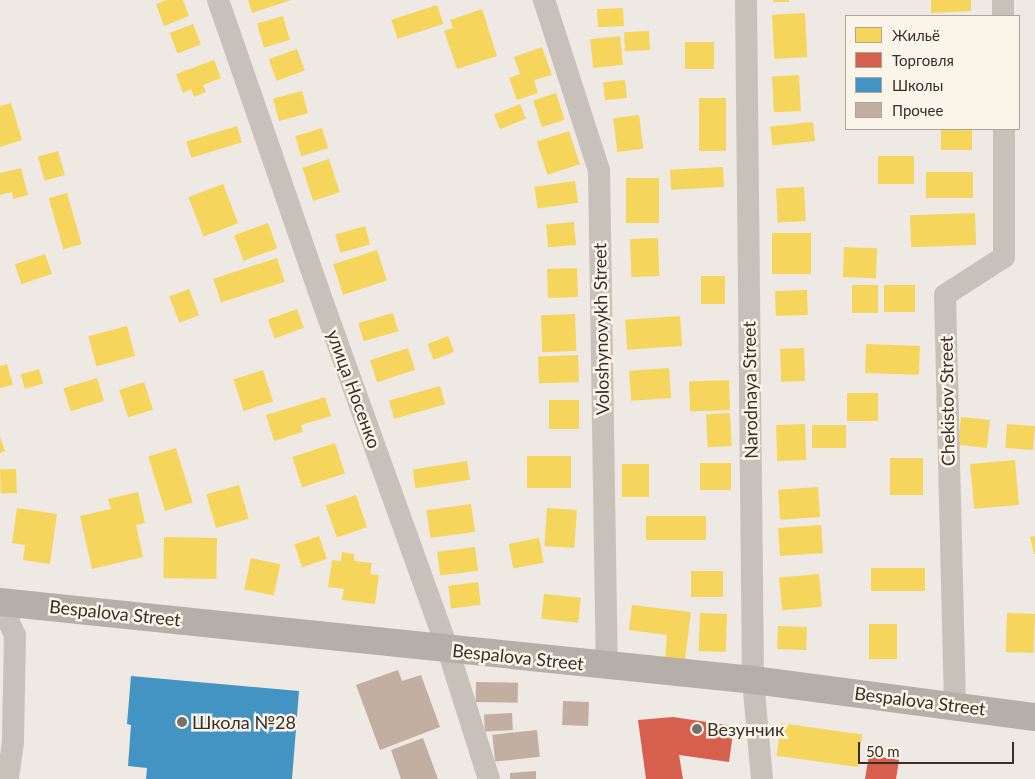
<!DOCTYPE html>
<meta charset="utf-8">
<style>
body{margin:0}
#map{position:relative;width:1035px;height:779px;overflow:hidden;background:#eee9e2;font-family:Lato,sans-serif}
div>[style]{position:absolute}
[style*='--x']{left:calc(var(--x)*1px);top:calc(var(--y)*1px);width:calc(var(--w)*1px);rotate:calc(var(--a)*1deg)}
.homes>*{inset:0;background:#f6d55c;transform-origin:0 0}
.shops>*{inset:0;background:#d6604d}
.schools>*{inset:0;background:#4393c3}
.building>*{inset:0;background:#c3aea2;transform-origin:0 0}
.minor>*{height:22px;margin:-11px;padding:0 11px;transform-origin:11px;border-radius:11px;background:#c8c1ba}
.major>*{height:28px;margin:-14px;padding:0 14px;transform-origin:14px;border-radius:14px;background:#b6afa9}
.dots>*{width:14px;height:14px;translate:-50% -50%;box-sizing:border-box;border:2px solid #fbf4e9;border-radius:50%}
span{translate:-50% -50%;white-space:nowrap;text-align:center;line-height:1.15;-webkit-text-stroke:5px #fbf4e9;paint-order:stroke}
.street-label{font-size:18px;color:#392e28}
.poi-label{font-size:18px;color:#392e28}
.left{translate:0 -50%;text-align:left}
.legend{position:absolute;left:845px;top:15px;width:175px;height:115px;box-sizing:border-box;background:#fbf4e9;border:1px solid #ada59c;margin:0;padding:6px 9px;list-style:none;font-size:15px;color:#392e28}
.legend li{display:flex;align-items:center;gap:10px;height:25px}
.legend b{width:25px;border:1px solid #ada59c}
.scale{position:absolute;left:858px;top:742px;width:156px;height:22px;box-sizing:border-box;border:2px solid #392e28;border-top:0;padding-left:6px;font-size:15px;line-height:18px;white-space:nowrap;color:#392e28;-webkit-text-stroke:4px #fbf4e9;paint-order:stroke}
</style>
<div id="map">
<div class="homes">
<i style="clip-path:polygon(166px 0,183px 0,189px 16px,164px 26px,156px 4px)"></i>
<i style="clip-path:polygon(248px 0,291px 0,252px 13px)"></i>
<i style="left:773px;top:0;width:16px;height:2px"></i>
<i style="clip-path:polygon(931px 0,971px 0,971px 11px,931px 13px)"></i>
<i style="left:437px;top:5px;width:20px;height:48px;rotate:72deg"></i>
<i style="left:623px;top:8px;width:18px;height:26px;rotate:87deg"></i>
<i style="clip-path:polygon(482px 9px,497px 56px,457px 69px,444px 31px,453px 28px,450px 20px)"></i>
<i style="left:805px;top:13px;width:44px;height:33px;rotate:87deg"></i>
<i style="left:283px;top:16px;width:25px;height:27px;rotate:74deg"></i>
<i style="left:193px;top:24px;width:22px;height:25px;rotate:69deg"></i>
<i style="left:649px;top:31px;width:19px;height:25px;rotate:87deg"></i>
<i style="left:620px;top:36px;width:29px;height:30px;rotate:84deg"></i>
<i style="left:685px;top:42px;width:29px;height:27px"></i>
<i style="clip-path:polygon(542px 47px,552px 75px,534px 80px,538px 93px,517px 100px,509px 78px,520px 74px,514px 57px)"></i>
<i style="left:297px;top:49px;width:23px;height:30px;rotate:70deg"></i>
<i style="clip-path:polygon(214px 60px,221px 78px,203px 85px,206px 92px,194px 97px,191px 89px,183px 93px,176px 74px)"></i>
<i style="left:799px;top:75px;width:36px;height:27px;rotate:87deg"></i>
<i style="left:625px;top:80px;width:18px;height:22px;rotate:84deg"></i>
<i style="left:302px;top:91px;width:23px;height:30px;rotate:75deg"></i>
<i style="left:556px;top:93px;width:28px;height:24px;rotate:72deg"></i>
<i style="left:699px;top:98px;width:27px;height:53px"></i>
<i style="clip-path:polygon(11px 103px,22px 140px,0 147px,0 106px)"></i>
<i style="left:520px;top:104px;width:16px;height:28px;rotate:68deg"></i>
<i style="left:639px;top:115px;width:34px;height:26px;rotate:83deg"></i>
<i style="left:813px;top:122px;width:19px;height:43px;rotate:84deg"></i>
<i style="left:237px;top:126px;width:17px;height:53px;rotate:73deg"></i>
<i style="left:322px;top:128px;width:21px;height:28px;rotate:73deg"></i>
<i style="left:941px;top:129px;width:31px;height:21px"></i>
<i style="left:569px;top:131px;width:35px;height:34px;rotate:72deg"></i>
<i style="left:58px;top:151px;width:25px;height:21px;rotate:74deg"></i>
<i style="left:878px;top:156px;width:36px;height:28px"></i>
<i style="left:329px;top:159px;width:35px;height:28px;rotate:72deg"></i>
<i style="left:723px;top:167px;width:20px;height:53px;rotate:87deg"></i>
<i style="clip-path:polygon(21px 168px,28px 195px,13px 199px,12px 192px,0 195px,0 173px)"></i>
<i style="left:973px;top:172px;width:26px;height:47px;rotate:90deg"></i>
<i style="left:626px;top:178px;width:33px;height:45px"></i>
<i style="left:575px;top:181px;width:22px;height:41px;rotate:82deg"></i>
<i style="left:223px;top:184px;width:42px;height:37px;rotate:69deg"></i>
<i style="left:804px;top:187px;width:34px;height:28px;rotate:87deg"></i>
<i style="left:67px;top:193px;width:53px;height:19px;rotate:74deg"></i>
<i style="left:975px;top:213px;width:32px;height:65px;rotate:88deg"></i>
<i style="left:574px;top:222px;width:23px;height:28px;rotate:85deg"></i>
<i style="left:268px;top:223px;width:27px;height:36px;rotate:70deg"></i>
<i style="left:365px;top:226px;width:19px;height:31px;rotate:74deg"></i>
<i style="left:772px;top:233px;width:39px;height:41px"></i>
<i style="left:658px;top:238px;width:38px;height:28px;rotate:88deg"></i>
<i style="left:844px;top:247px;width:33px;height:30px;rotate:2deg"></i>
<i style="left:377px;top:250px;width:32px;height:46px;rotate:72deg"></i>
<i style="left:45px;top:254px;width:21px;height:32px;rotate:71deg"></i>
<i style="left:277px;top:258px;width:25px;height:67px;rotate:72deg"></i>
<i style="left:577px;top:268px;width:29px;height:30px;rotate:88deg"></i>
<i style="left:701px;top:276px;width:24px;height:28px"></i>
<i style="left:852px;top:285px;width:26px;height:28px"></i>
<i style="left:884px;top:285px;width:31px;height:27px"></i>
<i style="left:189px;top:289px;width:28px;height:21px;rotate:69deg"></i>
<i style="left:807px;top:290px;width:25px;height:32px;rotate:88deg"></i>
<i style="left:297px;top:309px;width:20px;height:31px;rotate:70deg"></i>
<i style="left:393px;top:313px;width:19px;height:36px;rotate:74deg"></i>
<i style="left:575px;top:314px;width:37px;height:34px;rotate:88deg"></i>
<i style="left:680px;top:316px;width:30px;height:55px;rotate:86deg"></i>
<i style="left:127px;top:326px;width:31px;height:40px;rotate:75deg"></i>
<i style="left:448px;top:336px;width:17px;height:22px;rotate:69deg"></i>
<i style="left:866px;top:344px;width:54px;height:29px;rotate:2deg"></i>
<i style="left:408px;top:348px;width:23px;height:40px;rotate:72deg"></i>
<i style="left:804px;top:348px;width:33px;height:24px;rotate:88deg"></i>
<i style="left:578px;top:355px;width:27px;height:40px;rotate:88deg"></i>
<i style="clip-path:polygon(7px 364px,13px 385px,0 388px,0 366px)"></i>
<i style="left:669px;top:368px;width:30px;height:40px;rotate:86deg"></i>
<i style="left:39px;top:369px;width:15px;height:19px;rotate:74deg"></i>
<i style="left:263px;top:370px;width:33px;height:31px;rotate:72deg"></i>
<i style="left:97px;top:378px;width:24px;height:35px;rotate:73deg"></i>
<i style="left:729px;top:380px;width:30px;height:40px;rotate:88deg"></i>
<i style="left:144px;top:382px;width:29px;height:26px;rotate:72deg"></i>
<i style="left:440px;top:386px;width:19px;height:53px;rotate:74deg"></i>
<i style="left:878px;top:393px;width:28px;height:31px;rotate:90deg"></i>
<i style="clip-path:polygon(325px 397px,331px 416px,301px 425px,303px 432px,274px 441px,266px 415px)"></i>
<i style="left:549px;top:400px;width:30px;height:29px"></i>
<i style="left:730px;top:413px;width:33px;height:24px;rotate:87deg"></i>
<i style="left:961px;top:417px;width:29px;height:28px;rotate:6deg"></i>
<i style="left:805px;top:424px;width:36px;height:29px;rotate:88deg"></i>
<i style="left:1007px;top:424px;width:28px;height:24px;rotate:4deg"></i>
<i style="left:812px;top:425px;width:34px;height:23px"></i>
<i style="clip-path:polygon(0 436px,5px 451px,0 453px)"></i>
<i style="left:335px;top:443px;width:32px;height:45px;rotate:72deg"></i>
<i style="left:176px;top:448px;width:57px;height:29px;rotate:73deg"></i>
<i style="left:527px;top:456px;width:44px;height:32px"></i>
<i style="left:923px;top:458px;width:37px;height:33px;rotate:90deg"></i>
<i style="left:1015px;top:460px;width:45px;height:45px;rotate:85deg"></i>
<i style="left:467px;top:461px;width:19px;height:55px;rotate:81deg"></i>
<i style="left:700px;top:463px;width:31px;height:27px"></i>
<i style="left:622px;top:464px;width:27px;height:33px"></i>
<i style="left:16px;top:469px;width:24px;height:16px;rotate:88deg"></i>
<i style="left:239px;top:485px;width:35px;height:34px;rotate:74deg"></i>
<i style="left:818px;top:487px;width:30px;height:40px;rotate:86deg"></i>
<i style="clip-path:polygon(138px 492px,145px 523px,136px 525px,143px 557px,92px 569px,80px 516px,111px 509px,108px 499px)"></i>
<i style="left:356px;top:495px;width:34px;height:32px;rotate:71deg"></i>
<i style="left:471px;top:504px;width:28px;height:45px;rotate:82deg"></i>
<i style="clip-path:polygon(17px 508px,57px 514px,50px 564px,23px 560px,25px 545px,12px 543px)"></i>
<i style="left:547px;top:508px;width:30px;height:38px;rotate:4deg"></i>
<i style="left:706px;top:516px;width:24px;height:60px;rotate:90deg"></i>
<i style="left:821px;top:525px;width:28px;height:43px;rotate:86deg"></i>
<i style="left:319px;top:536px;width:24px;height:26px;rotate:71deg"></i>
<i style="clip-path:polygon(1035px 536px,1035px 554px,1034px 554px,1030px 537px)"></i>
<i style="left:164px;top:537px;width:53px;height:41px;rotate:1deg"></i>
<i style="left:539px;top:538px;width:25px;height:31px;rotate:79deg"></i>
<i style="left:475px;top:547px;width:24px;height:38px;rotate:83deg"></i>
<i style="clip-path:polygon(342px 552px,354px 554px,354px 561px,372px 563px,370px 574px,379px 575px,375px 604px,342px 600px,344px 589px,328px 587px,332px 560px,341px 561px)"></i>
<i style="left:251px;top:558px;width:30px;height:32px;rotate:12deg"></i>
<i style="left:925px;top:568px;width:23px;height:54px;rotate:90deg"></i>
<i style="left:691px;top:571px;width:32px;height:26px"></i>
<i style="left:819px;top:574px;width:33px;height:40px;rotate:85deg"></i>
<i style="left:478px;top:582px;width:23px;height:30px;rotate:83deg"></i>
<i style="left:544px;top:594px;width:37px;height:25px;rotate:6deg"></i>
<i style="clip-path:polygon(632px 605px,691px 612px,685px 659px,665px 658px,667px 635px,629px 630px)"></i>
<i style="left:700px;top:613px;width:27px;height:38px;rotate:2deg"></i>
<i style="left:1007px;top:613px;width:28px;height:39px;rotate:2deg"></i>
<i style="left:869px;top:624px;width:28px;height:35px"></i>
<i style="left:778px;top:626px;width:29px;height:23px;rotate:2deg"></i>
<i style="left:781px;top:723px;width:82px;height:33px;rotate:8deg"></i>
</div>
<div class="shops">
<i style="clip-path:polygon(673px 717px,734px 726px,729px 762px,679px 755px,683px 779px,646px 779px,638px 720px)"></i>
<i style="clip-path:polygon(869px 755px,899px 760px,896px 779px,865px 779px)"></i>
</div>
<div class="schools">
<i style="clip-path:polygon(131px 676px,299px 691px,292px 779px,146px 779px,147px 768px,128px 766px,131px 725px,127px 724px)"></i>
</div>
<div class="building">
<i style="clip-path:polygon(398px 670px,402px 681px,421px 675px,440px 727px,380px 750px,356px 685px)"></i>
<i style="left:476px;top:682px;width:42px;height:20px;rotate:1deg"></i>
<i style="left:563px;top:701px;width:26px;height:24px;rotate:2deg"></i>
<i style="left:512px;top:713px;width:17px;height:28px;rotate:87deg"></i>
<i style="left:537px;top:730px;width:27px;height:45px;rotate:84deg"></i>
<i style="clip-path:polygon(423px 738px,438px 779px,401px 779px,391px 750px)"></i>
<i style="clip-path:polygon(536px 771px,536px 779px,510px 779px,510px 773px)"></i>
</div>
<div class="minor">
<i style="--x:218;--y:0;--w:306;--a:70.9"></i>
<i style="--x:318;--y:289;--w:384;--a:70.2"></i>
<i style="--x:448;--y:650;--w:135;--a:72.4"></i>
<i style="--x:544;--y:0;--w:179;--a:72.1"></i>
<i style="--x:599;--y:170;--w:496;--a:89.1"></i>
<i style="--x:746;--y:0;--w:680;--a:89.41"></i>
<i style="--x:753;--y:680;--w:99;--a:84.8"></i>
<i style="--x:1003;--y:0;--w:16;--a:90"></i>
<i style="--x:0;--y:602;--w:36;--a:66"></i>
<i style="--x:15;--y:635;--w:107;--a:91.1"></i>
<i style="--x:13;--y:742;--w:37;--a:98"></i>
<i style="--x:955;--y:705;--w:410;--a:-91.4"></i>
<i style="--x:945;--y:295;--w:70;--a:-32.8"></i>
<i style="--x:1004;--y:257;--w:128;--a:-90"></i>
</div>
<div class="major">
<i style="--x:0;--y:602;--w:757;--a:5.91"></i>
<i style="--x:753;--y:680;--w:284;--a:7.5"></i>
</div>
<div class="dots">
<i style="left:182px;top:722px;background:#786f69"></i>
<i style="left:697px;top:729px;background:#786f69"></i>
</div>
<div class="street-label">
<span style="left:601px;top:329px;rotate:-91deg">Voloshynovykh Street</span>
<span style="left:354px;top:389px;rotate:70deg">улица Носенко</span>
<span style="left:750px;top:390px;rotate:-91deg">Narodnaya Street</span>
<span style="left:947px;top:401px;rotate:-91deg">Chekistov Street</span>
<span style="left:115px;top:613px;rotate:6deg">Bespalova Street</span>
<span style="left:518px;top:657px;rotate:6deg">Bespalova Street</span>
<span style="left:920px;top:701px;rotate:7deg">Bespalova Street</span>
</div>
<div class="poi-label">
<span class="left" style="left:192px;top:722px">Школа №28</span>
<span class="left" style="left:707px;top:729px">Везунчик</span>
</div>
<ul class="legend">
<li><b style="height:14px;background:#f6d55c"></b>Жильё</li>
<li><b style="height:14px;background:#d6604d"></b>Торговля</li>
<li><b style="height:14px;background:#4393c3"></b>Школы</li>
<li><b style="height:14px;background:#c3aea2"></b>Прочее</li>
</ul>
<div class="scale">50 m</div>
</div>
